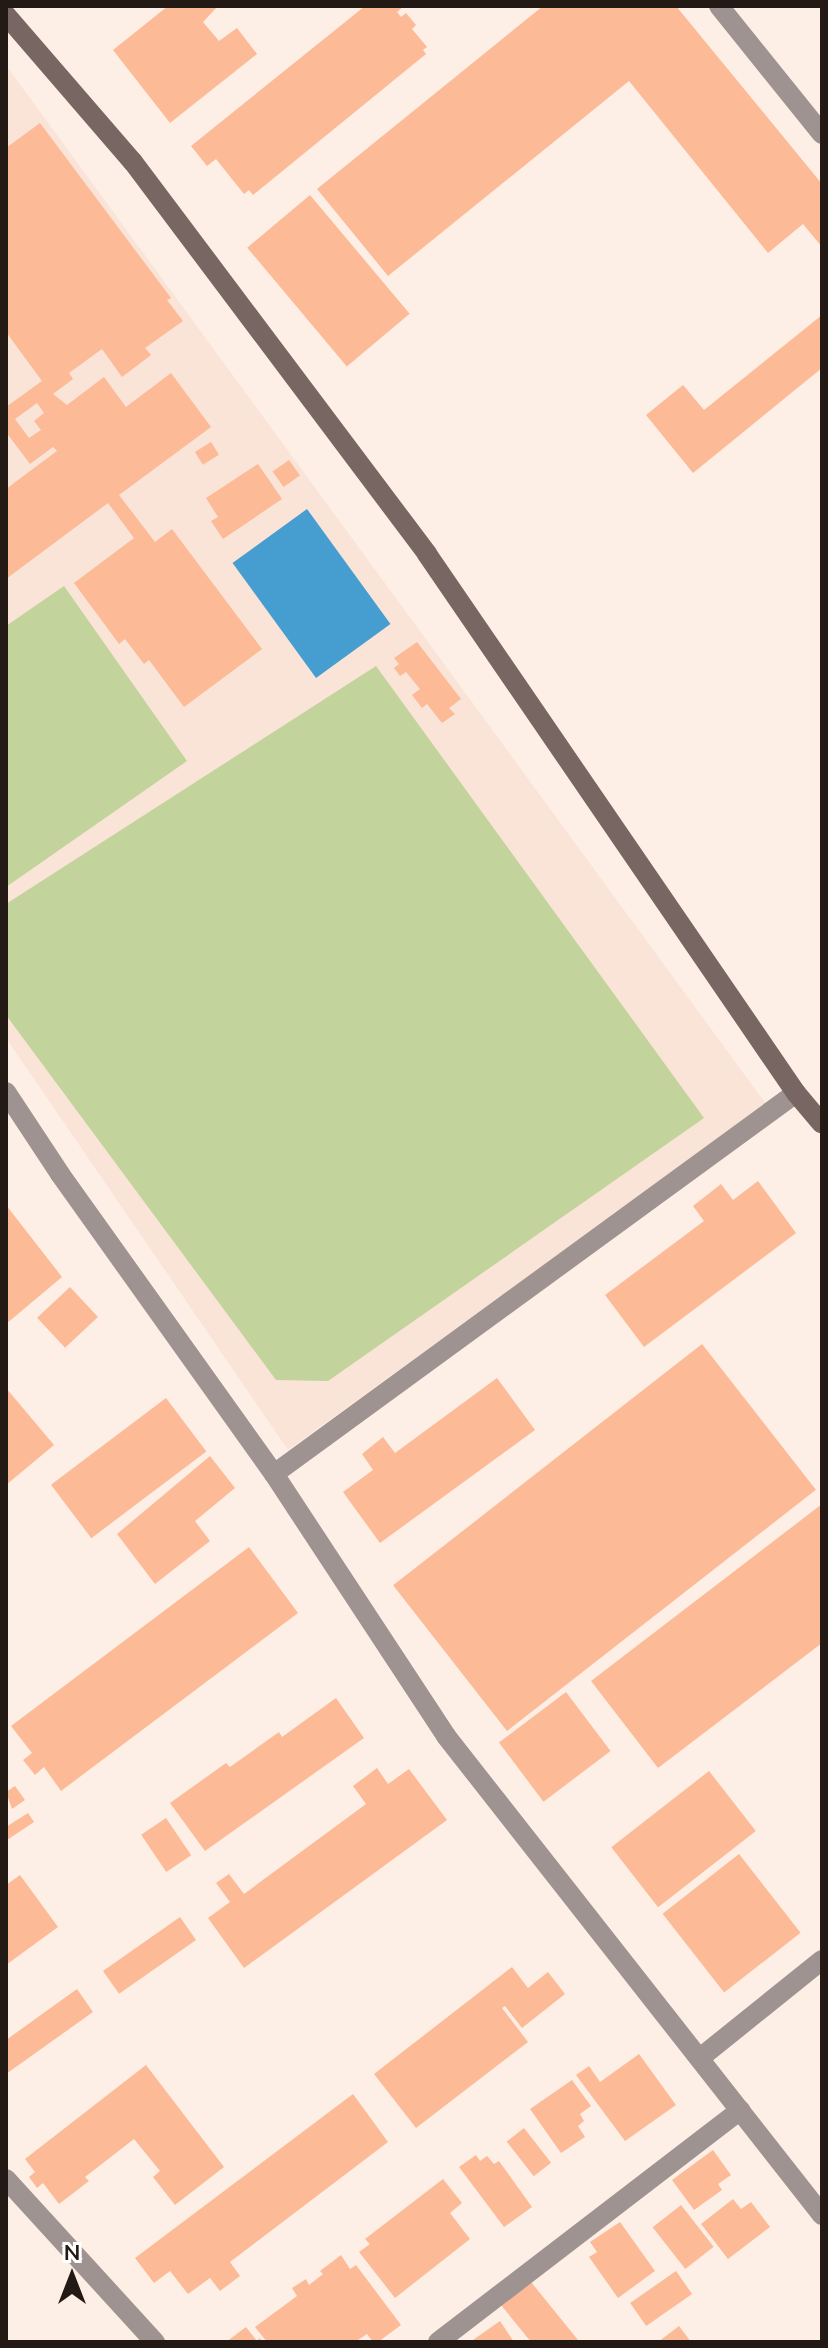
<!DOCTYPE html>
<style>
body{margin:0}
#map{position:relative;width:828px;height:2348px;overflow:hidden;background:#feefe6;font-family:Mulish,sans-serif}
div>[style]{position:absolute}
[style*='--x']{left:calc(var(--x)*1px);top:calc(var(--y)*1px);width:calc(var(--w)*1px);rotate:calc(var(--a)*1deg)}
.education>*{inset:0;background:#fae3d7}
.green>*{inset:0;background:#c2d49b}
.water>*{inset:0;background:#459dd0;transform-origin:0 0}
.building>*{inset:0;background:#fcba96;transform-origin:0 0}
.lane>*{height:20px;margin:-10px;padding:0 10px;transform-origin:10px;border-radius:10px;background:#9f9391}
.street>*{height:20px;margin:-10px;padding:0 10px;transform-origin:10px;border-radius:10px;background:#9f9391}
.secondary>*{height:20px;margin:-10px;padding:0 10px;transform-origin:10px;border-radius:10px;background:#786663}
span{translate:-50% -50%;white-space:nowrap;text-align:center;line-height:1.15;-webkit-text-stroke:6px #fff;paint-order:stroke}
.frame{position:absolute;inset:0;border:8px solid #231a15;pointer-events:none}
.north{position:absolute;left:32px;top:2236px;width:80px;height:80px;-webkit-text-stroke:6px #fff;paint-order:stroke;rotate:0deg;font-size:22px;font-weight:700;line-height:32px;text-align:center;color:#231a15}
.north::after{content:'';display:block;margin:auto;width:28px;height:36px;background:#231a15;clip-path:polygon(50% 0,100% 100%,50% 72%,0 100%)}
</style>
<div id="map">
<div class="education">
<i style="clip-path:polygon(8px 68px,766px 1104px,288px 1450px,6px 1038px)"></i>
</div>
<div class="green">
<i style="clip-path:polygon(64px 586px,187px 761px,6px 887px,6px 626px)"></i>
<i style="clip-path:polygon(376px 666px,704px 1118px,328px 1381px,276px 1380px,6px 1015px,6px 904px)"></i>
</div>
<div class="water">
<i style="left:307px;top:509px;width:142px;height:92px;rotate:54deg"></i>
</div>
<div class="building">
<i style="clip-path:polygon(168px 6px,218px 6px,203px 22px,219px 41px,237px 28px,257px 54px,170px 123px,113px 50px)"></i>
<i style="clip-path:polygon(365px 6px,404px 6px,397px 12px,401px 17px,406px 13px,416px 25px,412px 29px,427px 47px,423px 50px,426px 54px,253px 195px,249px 190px,244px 194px,216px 159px,207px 166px,191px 146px)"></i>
<i style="clip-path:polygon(543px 6px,676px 6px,822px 184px,822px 247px,803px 224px,768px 253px,629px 81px,388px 276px,317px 189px)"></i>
<i style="clip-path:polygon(evenodd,40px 123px,171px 298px,167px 300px,183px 321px,145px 348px,151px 355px,122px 377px,102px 349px,69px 373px,73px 379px,53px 394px,67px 405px,104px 377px,126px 407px,171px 373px,211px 427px,119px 495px,155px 542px,172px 529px,262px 649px,184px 707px,149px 660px,144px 664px,125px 639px,119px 644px,74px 583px,134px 538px,108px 503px,6px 579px,6px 489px,57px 451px,53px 447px,30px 464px,6px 432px,6px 407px,42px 381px,6px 332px,6px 148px,40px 123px,37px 403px,44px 413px,34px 421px,41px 430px,29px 438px,15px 419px,37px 403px)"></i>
<i style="left:310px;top:195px;width:155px;height:82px;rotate:50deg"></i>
<i style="clip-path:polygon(822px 315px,822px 368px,693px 473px,646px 415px,683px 385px,704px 410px)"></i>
<i style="left:211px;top:442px;width:15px;height:19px;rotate:58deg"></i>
<i style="left:289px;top:460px;width:19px;height:20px;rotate:55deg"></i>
<i style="clip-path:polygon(258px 464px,282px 499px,223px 539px,211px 521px,218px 517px,206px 498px)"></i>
<i style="clip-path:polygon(417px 642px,461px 699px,449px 708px,455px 714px,442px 723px,427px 704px,422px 708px,412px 695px,420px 689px,406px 672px,400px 676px,394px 668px,399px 664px,394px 658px)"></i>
<i style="clip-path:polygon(758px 1181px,796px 1233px,644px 1347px,605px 1295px,704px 1221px,693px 1206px,721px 1184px,733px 1200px)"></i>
<i style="clip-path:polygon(6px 1205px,62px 1277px,6px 1324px)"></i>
<i style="left:70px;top:1287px;width:41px;height:45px;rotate:47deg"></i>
<i style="left:702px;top:1344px;width:185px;height:392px;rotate:52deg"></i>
<i style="clip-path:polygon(497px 1378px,535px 1430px,380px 1543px,343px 1492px,373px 1470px,362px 1454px,383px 1437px,395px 1453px)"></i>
<i style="clip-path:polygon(6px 1388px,54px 1445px,6px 1485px)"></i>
<i style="left:166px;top:1398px;width:67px;height:144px;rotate:53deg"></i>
<i style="clip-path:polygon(210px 1456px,235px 1488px,195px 1521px,210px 1541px,155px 1584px,117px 1534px)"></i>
<i style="clip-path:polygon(822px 1504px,822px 1643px,658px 1768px,591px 1681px)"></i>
<i style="clip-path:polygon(249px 1547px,298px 1613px,61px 1791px,44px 1767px,35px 1775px,23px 1760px,32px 1753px,11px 1726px)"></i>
<i style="left:566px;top:1692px;width:74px;height:84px;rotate:53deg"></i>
<i style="clip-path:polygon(336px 1698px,364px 1738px,205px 1851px,170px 1803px,226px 1763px,230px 1767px,279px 1732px,282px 1737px)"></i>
<i style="clip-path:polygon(377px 1768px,388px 1784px,409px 1769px,447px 1820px,244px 1968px,208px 1918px,230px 1902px,216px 1883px,229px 1874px,244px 1894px,366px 1804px,353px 1786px)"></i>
<i style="left:709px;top:1771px;width:76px;height:124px;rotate:52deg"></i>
<i style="clip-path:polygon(15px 1786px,25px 1800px,12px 1809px,6px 1792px)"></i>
<i style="clip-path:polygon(28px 1813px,34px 1822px,7px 1840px,6px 1827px)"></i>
<i style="left:166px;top:1818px;width:45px;height:30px;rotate:56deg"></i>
<i style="left:739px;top:1854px;width:100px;height:97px;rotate:52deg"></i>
<i style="clip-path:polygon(20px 1875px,58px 1927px,6px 1965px,6px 1885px)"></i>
<i style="left:180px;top:1917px;width:28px;height:94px;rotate:55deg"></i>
<i style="clip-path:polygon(512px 1967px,528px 1988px,548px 1972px,565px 1994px,522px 2028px,505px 2006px,502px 2008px,528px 2042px,416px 2128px,374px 2074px)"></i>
<i style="clip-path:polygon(77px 1989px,93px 2012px,6px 2074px,6px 2040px)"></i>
<i style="clip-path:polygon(639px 2054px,676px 2105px,625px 2141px,576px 2075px,589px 2066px,600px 2082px)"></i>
<i style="clip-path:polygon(146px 2065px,224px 2167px,175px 2205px,153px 2177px,160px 2171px,134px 2139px,85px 2177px,89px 2181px,59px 2204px,43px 2183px,37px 2188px,29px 2177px,35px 2172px,25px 2159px)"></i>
<i style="clip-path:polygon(572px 2080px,591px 2106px,580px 2114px,584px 2121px,578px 2126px,585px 2137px,561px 2153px,530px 2109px)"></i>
<i style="clip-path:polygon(353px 2094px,388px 2142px,230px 2262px,240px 2276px,220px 2291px,210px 2278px,188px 2294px,170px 2271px,154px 2283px,135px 2258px)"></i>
<i style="left:524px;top:2128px;width:44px;height:22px;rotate:52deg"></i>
<i style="clip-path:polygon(713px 2150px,731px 2175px,718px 2184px,722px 2190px,694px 2210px,672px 2180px)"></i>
<i style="clip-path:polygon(476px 2155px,480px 2161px,487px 2156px,494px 2164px,499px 2161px,532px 2207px,504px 2227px,459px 2167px)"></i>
<i style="clip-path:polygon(443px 2179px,462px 2203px,450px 2213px,470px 2239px,395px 2298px,359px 2252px,370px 2244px,365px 2239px)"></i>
<i style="clip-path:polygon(733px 2199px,741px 2209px,751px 2202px,770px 2227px,728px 2259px,701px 2224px)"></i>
<i style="left:681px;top:2205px;width:53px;height:36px;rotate:52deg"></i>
<i style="clip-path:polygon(620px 2222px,655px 2271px,618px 2298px,589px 2257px,597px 2252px,590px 2242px)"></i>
<i style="clip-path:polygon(341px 2255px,350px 2269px,356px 2265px,401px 2325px,378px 2342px,373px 2342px,367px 2334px,355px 2342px,267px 2342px,255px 2327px,297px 2296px,292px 2288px,306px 2279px,309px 2285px,323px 2274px,320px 2271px)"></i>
<i style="left:676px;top:2271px;width:28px;height:56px;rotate:55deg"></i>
<i style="clip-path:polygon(531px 2282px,578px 2340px,575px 2342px,531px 2342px,501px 2305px)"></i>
<i style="clip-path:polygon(500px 2321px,514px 2342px,470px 2342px)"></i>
<i style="clip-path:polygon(679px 2326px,691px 2342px,658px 2342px)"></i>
<i style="clip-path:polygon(246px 2327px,257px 2341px,260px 2338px,262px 2342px,226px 2342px)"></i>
</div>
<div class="lane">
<i style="--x:438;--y:2342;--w:381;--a:-37.5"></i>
</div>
<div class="street">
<i style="--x:719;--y:6;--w:164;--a:51.2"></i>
<i style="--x:6;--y:1092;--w:98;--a:56.6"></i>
<i style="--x:60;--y:1174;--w:369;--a:54.5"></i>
<i style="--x:274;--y:1474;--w:313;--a:56.7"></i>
<i style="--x:446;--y:1736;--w:609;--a:51.87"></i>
<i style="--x:274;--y:1474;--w:646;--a:-36.13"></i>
<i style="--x:700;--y:2058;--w:156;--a:-38.8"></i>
<i style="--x:6;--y:2179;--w:221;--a:47.6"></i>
</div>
<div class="secondary">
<i style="--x:6;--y:15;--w:194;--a:49.2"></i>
<i style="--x:133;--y:162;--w:490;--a:53.1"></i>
<i style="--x:427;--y:554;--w:653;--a:55.6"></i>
<i style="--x:796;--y:1093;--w:40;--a:50"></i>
</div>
<div class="frame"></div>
<div class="north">N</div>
</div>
